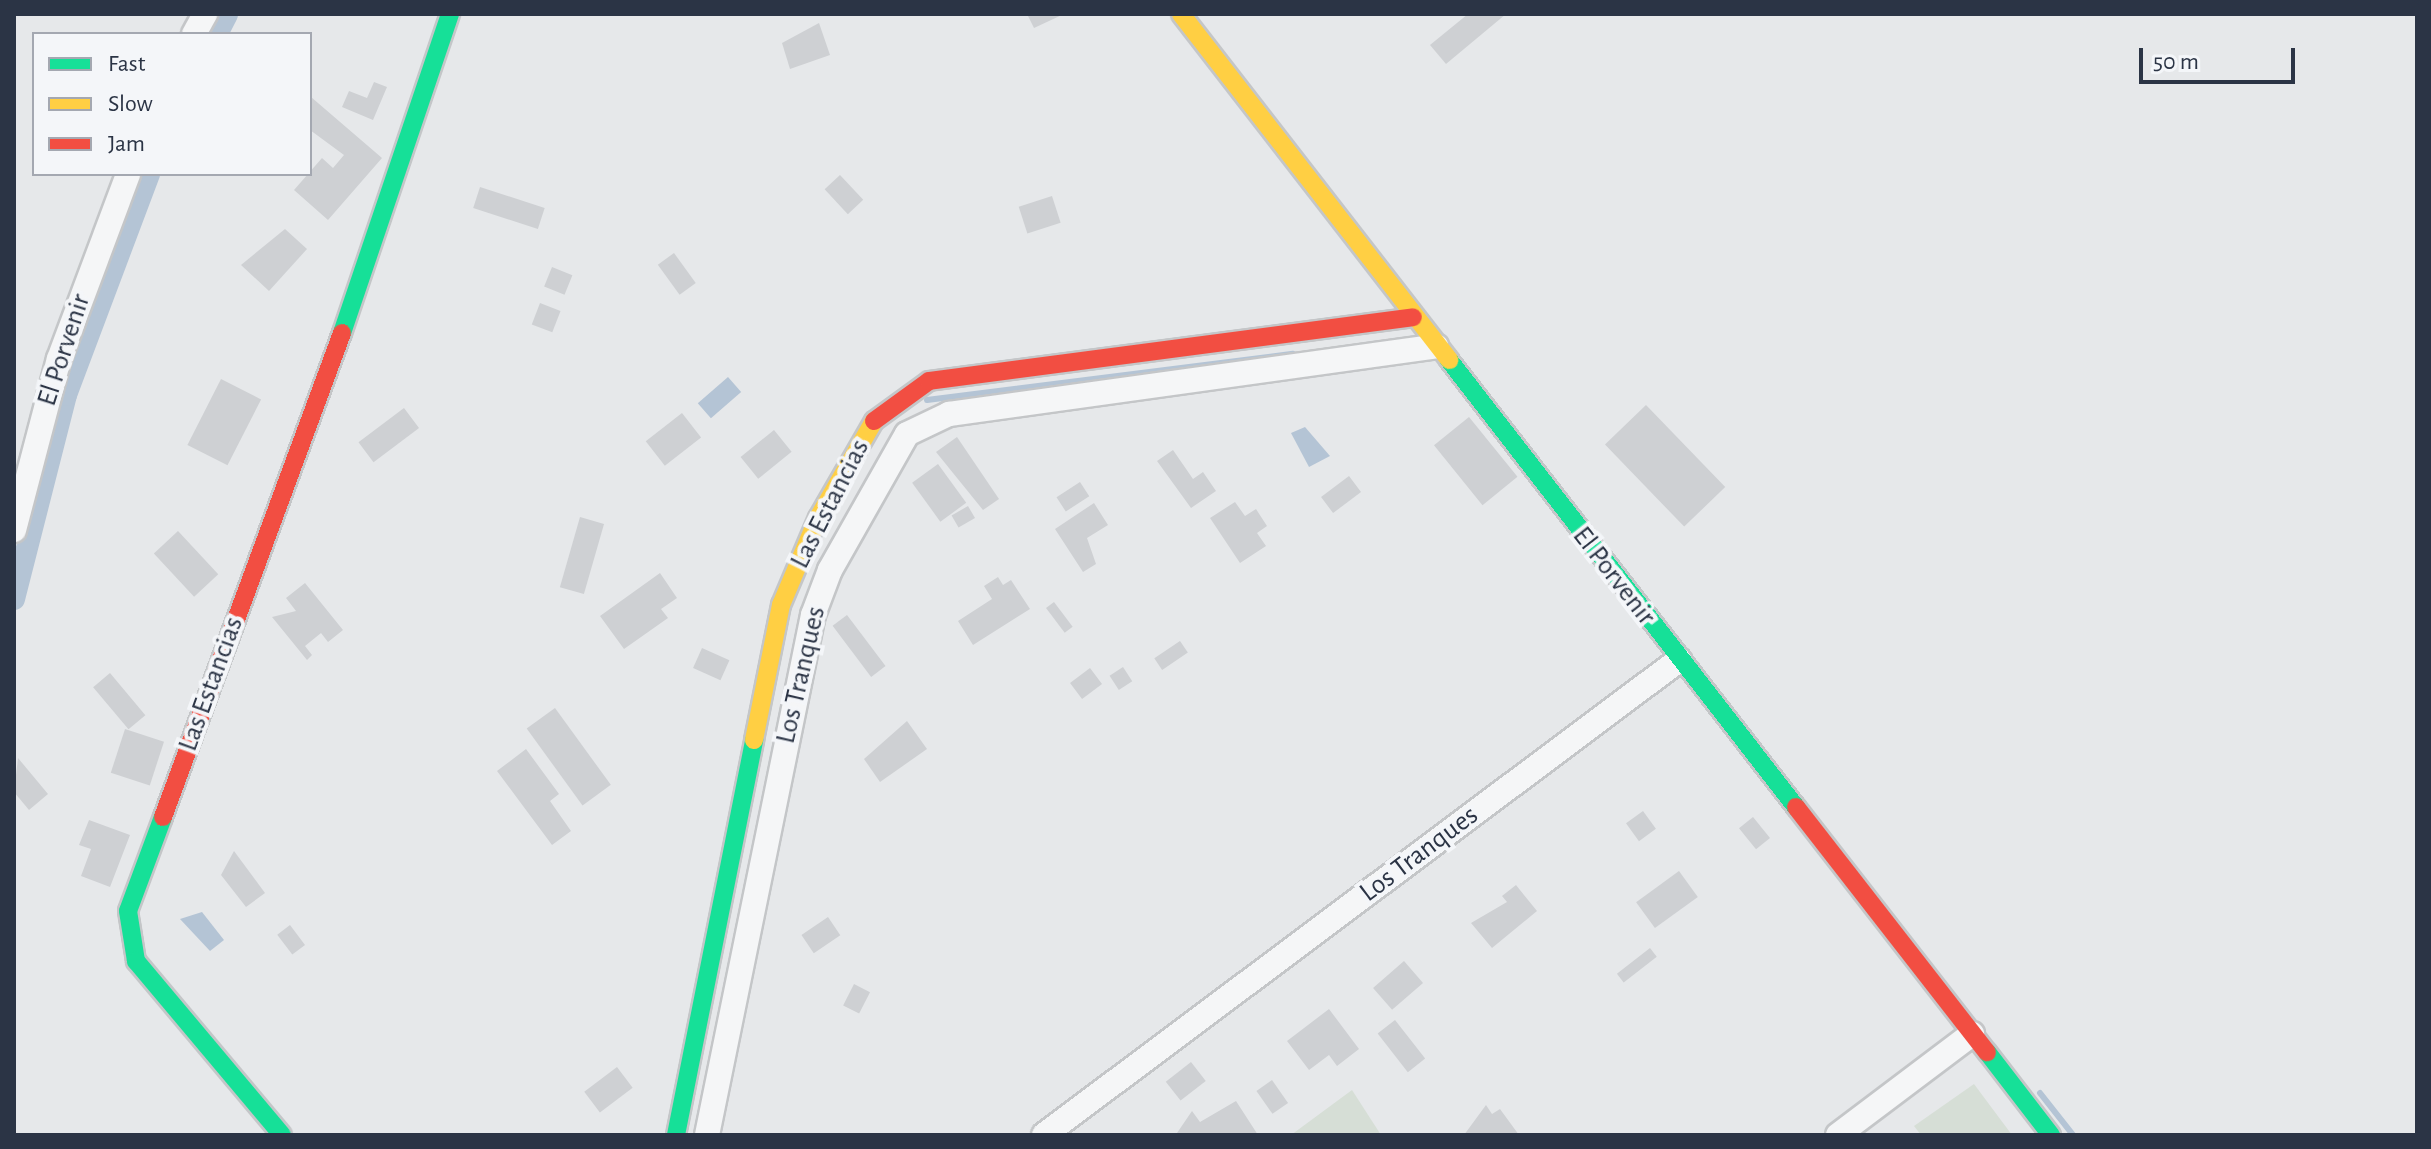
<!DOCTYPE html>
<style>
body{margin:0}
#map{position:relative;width:2431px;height:1149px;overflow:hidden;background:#e6e8ea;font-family:"Alegreya Sans",sans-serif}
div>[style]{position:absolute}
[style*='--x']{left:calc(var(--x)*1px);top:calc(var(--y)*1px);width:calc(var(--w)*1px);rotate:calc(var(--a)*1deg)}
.green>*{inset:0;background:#d6ded6}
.water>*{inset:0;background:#b4c4d5;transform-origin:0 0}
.stream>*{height:6px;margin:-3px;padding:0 3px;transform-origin:3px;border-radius:3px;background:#b4c4d5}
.canal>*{height:22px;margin:-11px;padding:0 11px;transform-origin:11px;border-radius:11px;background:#b4c4d5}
.building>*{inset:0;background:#ced0d3;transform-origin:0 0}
.roads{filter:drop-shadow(2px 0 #c4c6c8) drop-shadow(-2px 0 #c4c6c8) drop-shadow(0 2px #c4c6c8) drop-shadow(0 -2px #c4c6c8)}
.street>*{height:24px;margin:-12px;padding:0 12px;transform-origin:12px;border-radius:12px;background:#f5f6f7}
.fast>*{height:18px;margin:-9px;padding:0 9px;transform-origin:9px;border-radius:9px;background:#16e098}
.slow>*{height:18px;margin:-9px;padding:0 9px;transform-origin:9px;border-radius:9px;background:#ffcf43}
.jam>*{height:18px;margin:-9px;padding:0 9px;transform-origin:9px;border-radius:9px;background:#f24e42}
span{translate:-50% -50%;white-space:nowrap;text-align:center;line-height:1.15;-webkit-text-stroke:8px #f4f6f9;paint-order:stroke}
.street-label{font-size:28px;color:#2b3445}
.frame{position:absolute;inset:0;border:16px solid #2b3445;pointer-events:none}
.legend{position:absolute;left:32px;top:32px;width:280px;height:144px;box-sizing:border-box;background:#f4f6f9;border:2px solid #a4a8b1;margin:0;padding:10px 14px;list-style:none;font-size:24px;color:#2b3445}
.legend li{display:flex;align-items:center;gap:16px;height:40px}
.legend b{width:40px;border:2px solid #a4a8b1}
.scale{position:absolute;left:2139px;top:48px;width:156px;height:36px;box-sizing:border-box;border:4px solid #2b3445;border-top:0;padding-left:10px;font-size:24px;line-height:28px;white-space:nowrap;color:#2b3445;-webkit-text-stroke:6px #f4f6f9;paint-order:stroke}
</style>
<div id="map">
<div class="green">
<i style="clip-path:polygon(1974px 1084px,2012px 1135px,1921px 1135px,1914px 1126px)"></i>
<i style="clip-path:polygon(1352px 1090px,1381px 1135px,1291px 1135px)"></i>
</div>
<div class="water">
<i style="left:728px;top:377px;width:20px;height:40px;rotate:49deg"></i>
<i style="clip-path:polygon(1305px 427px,1330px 456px,1309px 467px,1291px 433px)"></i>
<i style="clip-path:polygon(202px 912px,224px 940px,210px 951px,180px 919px)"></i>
</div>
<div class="stream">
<i style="--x:927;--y:400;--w:369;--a:-7.2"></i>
<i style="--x:2040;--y:1093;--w:53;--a:51.8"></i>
</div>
<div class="canal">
<i style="--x:217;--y:34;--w:22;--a:-63"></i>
<i style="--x:14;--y:599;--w:211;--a:-75.7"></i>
<i style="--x:66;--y:395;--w:236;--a:-69.4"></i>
</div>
<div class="building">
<i style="clip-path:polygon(1027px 14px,1064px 14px,1034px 28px)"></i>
<i style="clip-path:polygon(1468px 14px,1506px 14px,1446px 64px,1430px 45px)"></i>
<i style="clip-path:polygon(819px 23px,830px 55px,790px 69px,782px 43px)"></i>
<i style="clip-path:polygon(374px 82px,387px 87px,373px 120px,342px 107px,349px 91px,367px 98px)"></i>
<i style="clip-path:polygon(311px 97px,382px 158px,328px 220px,294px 190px,322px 158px,333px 168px,344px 155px,310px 130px)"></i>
<i style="left:840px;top:175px;width:34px;height:21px;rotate:47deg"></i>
<i style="left:480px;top:187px;width:68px;height:22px;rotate:18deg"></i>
<i style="left:1052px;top:196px;width:28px;height:35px;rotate:72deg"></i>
<i style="clip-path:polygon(285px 229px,307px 249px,269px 291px,241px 265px)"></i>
<i style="left:674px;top:253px;width:37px;height:20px;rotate:54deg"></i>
<i style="left:552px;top:267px;width:22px;height:21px;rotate:22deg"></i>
<i style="left:540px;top:303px;width:22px;height:23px;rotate:21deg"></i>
<i style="left:221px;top:379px;width:45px;height:74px;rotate:27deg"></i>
<i style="left:1646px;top:405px;width:114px;height:57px;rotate:46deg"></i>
<i style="left:404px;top:408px;width:25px;height:57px;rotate:53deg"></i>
<i style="left:682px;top:413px;width:31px;height:46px;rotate:52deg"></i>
<i style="left:1469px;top:417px;width:77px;height:45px;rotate:51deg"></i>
<i style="left:774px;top:430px;width:28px;height:43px;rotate:51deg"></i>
<i style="clip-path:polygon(957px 437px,999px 499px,983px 510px,936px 452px)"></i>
<i style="clip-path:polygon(1173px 450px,1193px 479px,1203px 472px,1216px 491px,1191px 508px,1157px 461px)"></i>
<i style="left:938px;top:464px;width:48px;height:32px;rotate:54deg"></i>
<i style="left:1349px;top:476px;width:20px;height:35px;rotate:53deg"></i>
<i style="left:1080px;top:482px;width:17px;height:28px;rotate:57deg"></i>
<i style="clip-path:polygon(1235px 502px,1245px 516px,1256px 509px,1267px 526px,1257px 533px,1266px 546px,1240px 563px,1210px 518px)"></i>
<i style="clip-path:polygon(1094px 503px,1108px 525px,1087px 538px,1096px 564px,1083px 572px,1055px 529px)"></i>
<i style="left:968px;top:506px;width:14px;height:19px;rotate:60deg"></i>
<i style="left:580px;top:517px;width:25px;height:73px;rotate:16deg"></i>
<i style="left:178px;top:531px;width:59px;height:33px;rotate:47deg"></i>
<i style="clip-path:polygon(660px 573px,677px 598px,661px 609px,668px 618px,624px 649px,600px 616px)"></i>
<i style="clip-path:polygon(998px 577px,1003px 585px,1011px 580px,1030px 609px,973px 645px,958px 621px,992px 599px,984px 586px)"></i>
<i style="clip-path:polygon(305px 583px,343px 630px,328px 642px,321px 633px,305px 646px,312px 655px,307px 660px,272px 617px,296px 611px,286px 598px)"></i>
<i style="left:1054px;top:602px;width:31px;height:10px;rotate:53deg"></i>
<i style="left:847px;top:615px;width:64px;height:18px;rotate:53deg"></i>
<i style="left:1180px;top:641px;width:14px;height:31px;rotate:56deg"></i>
<i style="left:702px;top:648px;width:30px;height:22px;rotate:24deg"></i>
<i style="left:1123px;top:667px;width:17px;height:16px;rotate:57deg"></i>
<i style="left:1090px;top:668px;width:20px;height:25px;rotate:53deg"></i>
<i style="left:110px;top:673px;width:55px;height:22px;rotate:50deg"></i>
<i style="left:555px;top:708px;width:95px;height:35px;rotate:54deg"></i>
<i style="clip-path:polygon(907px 721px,927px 749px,880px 782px,864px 759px)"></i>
<i style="left:125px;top:729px;width:41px;height:46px;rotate:18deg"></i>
<i style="clip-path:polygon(526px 749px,559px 794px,550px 801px,571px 831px,552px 845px,497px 771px)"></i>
<i style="clip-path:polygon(18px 758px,48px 794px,29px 810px,14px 792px)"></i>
<i style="left:1643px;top:811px;width:22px;height:21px;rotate:54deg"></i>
<i style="left:1753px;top:817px;width:27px;height:18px;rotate:51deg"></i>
<i style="clip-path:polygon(89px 820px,130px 835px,110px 887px,81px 876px,91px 849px,79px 845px)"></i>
<i style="clip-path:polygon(234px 851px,265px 893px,246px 907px,221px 875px)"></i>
<i style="left:1679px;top:871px;width:32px;height:53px;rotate:54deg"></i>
<i style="clip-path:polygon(1516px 885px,1537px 911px,1492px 948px,1471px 923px,1507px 902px,1502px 896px)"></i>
<i style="left:828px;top:917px;width:22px;height:32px;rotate:56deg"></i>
<i style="left:290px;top:925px;width:25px;height:16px;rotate:53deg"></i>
<i style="left:1650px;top:948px;width:11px;height:42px;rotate:52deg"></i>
<i style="left:1404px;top:961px;width:29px;height:41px;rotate:49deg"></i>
<i style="left:854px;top:984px;width:18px;height:24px;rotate:27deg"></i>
<i style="clip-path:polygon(1329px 1009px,1359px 1049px,1337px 1066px,1329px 1055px,1309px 1070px,1287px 1041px)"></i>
<i style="left:1395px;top:1020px;width:49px;height:22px;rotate:52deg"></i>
<i style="left:1191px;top:1062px;width:24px;height:32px;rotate:52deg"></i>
<i style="left:617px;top:1067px;width:26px;height:41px;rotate:53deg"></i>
<i style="left:1272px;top:1080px;width:28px;height:19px;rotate:55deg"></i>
<i style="clip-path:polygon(1236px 1101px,1258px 1135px,1177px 1133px,1192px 1111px,1200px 1122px)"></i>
<i style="clip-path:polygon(1486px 1105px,1492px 1114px,1500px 1109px,1519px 1135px,1464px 1135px)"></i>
</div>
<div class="roads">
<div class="street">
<i style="--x:194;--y:34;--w:23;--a:-61"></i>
<i style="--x:14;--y:530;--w:177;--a:-75.3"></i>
<i style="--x:59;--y:359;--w:197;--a:-69.5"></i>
<i style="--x:707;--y:1135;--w:531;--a:-78.48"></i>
<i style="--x:813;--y:615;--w:48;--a:-69.3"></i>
<i style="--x:830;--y:570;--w:156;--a:-60.5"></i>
<i style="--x:907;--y:434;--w:47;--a:-25.5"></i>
<i style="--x:949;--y:414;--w:492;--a:-7.9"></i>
<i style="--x:1044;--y:1135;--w:793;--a:-36.8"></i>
<i style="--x:1838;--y:1135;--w:168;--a:-37"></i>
</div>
<div class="fast">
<i style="--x:342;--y:333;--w:337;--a:-71.3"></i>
<i style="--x:1449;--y:360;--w:566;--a:52.18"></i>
<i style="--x:163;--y:817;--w:100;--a:110.4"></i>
<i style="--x:128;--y:911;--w:51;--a:80.9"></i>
<i style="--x:136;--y:961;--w:227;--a:50"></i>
<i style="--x:1987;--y:1052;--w:105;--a:52.4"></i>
<i style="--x:676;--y:1135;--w:403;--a:-78.8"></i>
</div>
<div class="slow">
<i style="--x:1181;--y:14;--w:438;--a:52.2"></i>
<i style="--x:754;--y:740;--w:138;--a:-78.7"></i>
<i style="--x:781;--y:605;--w:95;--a:-67"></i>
<i style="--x:818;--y:518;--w:112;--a:-60"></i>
</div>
<div class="jam">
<i style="--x:874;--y:421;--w:68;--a:-36"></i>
<i style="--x:929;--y:381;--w:488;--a:-7.5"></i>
<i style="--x:1796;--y:807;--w:311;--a:52.1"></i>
<i style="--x:163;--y:817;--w:516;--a:-69.7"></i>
</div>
</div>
<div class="street-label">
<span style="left:64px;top:350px;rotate:-72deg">El Porvenir</span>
<span style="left:830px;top:504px;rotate:-63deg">Las Estancias</span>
<span style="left:1614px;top:576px;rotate:52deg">El Porvenir</span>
<span style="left:801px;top:675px;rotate:-77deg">Los Tranques</span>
<span style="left:211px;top:684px;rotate:-70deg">Las Estancias</span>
<span style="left:1419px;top:854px;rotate:-37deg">Los Tranques</span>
</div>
<div class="frame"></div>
<ul class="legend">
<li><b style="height:10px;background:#16e098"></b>Fast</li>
<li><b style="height:10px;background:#ffcf43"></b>Slow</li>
<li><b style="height:10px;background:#f24e42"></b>Jam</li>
</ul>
<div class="scale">50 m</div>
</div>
